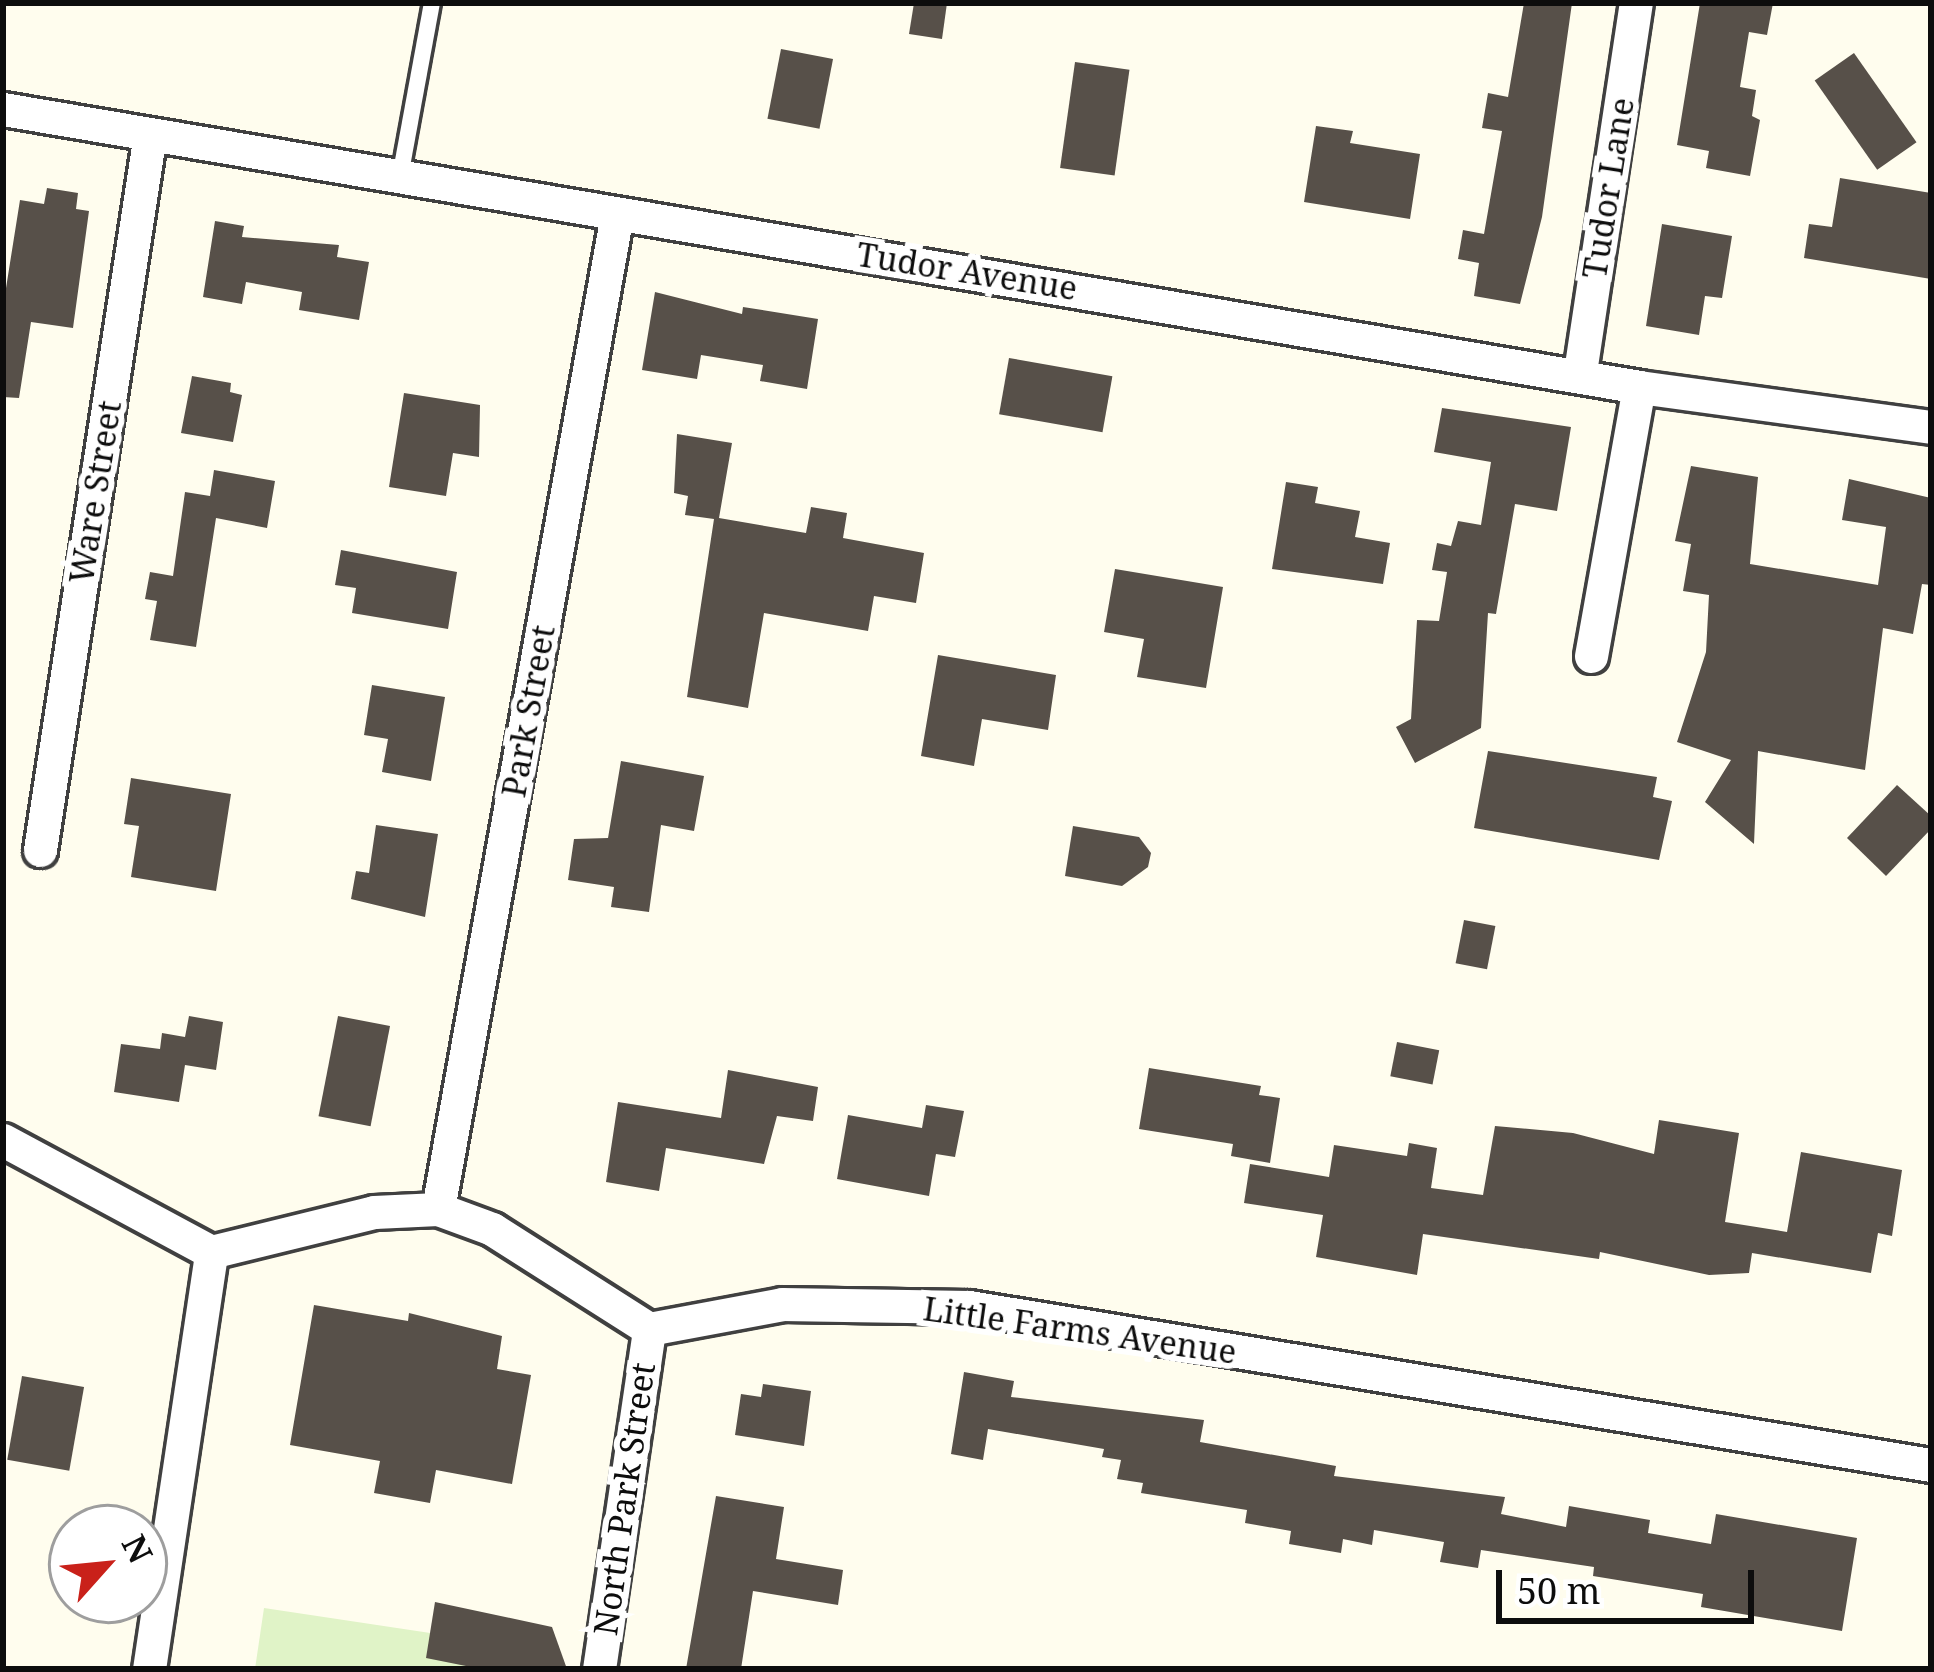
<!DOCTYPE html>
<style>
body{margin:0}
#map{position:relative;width:1934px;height:1672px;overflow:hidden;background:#fffdee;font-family:"Noto Serif",serif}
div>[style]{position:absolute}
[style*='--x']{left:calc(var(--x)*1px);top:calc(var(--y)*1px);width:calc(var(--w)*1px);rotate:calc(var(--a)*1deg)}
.pitch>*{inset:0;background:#e0f3c7}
.building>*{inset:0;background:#575049;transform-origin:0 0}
.roads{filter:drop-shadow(3px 0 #404040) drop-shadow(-3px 0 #404040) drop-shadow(0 3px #404040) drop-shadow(0 -3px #404040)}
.service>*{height:16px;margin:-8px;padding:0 8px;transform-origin:8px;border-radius:8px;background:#fff}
.minor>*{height:33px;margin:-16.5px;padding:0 16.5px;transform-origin:16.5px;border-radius:16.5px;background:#fff}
span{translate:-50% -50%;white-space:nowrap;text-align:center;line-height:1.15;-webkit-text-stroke:12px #fff;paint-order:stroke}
.street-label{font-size:33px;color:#0d0d0d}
.frame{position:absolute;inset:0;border:6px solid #0d0d0d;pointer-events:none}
.north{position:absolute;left:48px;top:1504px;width:120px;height:120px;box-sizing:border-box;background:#fff;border:3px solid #9e9e9e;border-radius:50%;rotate:63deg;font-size:33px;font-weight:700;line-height:48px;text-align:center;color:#0d0d0d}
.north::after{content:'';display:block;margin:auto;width:42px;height:54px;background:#c9211a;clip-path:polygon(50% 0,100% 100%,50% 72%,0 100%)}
.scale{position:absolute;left:1496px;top:1570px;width:258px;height:54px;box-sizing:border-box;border:6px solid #0d0d0d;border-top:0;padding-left:15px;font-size:36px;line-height:42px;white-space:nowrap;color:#0d0d0d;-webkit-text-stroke:9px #fff;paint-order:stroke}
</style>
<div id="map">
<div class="pitch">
<i style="clip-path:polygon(264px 1608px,524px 1647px,536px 1669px,255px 1669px)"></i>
</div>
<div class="building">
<i style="clip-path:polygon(914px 3px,947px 3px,942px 39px,909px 34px)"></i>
<i style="clip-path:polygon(1524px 3px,1572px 3px,1542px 217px,1520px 304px,1474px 296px,1479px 263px,1458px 259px,1463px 230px,1484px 234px,1502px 131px,1482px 128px,1488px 93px,1508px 97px)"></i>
<i style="clip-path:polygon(1700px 3px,1773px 3px,1767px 35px,1749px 32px,1740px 87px,1756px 90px,1752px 116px,1760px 120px,1750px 176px,1706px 168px,1709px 151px,1677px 145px)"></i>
<i style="left:781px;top:49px;width:53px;height:71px;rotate:11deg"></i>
<i style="left:1854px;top:53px;width:109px;height:48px;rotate:55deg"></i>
<i style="left:1075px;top:62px;width:55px;height:107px;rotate:8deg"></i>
<i style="clip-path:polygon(1316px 126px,1353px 131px,1350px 143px,1420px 154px,1410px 219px,1304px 202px)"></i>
<i style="clip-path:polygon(1840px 178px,1931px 193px,1931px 279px,1804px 258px,1809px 224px,1832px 227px)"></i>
<i style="clip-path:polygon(47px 188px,78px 193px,76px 209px,89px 211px,73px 328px,31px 322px,19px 398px,3px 397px,3px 307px,20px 200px,44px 204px)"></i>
<i style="clip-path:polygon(215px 221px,244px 226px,242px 237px,339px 245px,337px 257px,369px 262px,359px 320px,299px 310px,302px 292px,246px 282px,242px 304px,203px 297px)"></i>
<i style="clip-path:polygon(1662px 224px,1732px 236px,1722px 298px,1705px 296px,1699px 335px,1646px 326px)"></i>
<i style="clip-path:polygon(655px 292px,742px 314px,743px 307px,818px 319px,807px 389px,760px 381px,763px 365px,701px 355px,697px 379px,642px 370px)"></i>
<i style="left:1009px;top:358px;width:105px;height:57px;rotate:10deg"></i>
<i style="clip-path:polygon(192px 376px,231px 383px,230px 392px,242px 395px,233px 442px,181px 433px)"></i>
<i style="clip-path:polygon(404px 393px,480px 405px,479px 457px,453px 453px,446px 496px,389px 487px)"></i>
<i style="clip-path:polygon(1442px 408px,1571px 427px,1557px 511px,1515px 504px,1496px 614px,1488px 613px,1481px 728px,1415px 763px,1396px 727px,1411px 719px,1417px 620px,1439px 621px,1447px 572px,1432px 570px,1437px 543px,1451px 546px,1458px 521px,1481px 525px,1491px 462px,1434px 452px)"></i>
<i style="clip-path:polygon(677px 434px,732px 443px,719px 518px,806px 533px,811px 507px,847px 513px,843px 538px,924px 553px,916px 603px,874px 596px,868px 631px,764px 613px,748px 708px,687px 697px,714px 519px,685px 515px,688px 496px,674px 493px)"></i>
<i style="clip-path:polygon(1691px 466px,1758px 477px,1750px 564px,1878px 585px,1886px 527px,1842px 520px,1849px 479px,1931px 498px,1931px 585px,1922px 584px,1913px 634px,1883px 628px,1865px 770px,1758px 751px,1754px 844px,1705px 802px,1731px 760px,1677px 742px,1706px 652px,1709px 595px,1683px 591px,1691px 544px,1675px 541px)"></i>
<i style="clip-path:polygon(214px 470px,275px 481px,267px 528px,216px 518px,196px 647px,150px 640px,157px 601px,145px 599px,150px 572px,173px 576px,185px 492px,210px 496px)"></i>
<i style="clip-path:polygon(1286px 482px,1318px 487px,1315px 503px,1360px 511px,1355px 537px,1390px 543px,1383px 584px,1272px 569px)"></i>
<i style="clip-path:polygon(341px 550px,457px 572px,448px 629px,352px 613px,356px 588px,335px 585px)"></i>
<i style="clip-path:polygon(1115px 569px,1223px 587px,1206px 688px,1137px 677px,1144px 639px,1104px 632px)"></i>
<i style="clip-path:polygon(938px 655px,1056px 675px,1048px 730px,982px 719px,974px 766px,921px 756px)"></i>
<i style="clip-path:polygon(372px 685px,445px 697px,431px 781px,382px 772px,388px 739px,364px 735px)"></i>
<i style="clip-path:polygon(1488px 751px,1657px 777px,1653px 797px,1672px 801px,1659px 860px,1474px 828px)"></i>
<i style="clip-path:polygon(621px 761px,704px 776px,694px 831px,661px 825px,649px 912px,611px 907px,614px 887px,568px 880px,574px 839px,608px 838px)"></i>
<i style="clip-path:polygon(131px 778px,231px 794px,216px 891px,131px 877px,139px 826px,124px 824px)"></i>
<i style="clip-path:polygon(1897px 785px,1931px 816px,1931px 829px,1886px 876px,1847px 838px)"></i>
<i style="clip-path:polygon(376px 825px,438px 834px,425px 917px,351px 899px,356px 871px,369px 873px)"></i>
<i style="clip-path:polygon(1073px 826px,1139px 837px,1151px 853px,1148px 867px,1122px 886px,1065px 876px)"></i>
<i style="left:1464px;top:920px;width:32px;height:44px;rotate:11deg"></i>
<i style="clip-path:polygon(189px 1016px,223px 1022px,216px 1070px,185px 1065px,179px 1102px,114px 1092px,121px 1044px,160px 1049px,162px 1033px,185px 1037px)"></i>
<i style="left:338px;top:1016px;width:53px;height:102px;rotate:11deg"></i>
<i style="left:1397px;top:1042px;width:43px;height:35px;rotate:11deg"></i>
<i style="clip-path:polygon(1149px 1068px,1261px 1086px,1259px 1095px,1280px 1098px,1270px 1163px,1231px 1156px,1233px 1144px,1139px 1129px)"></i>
<i style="clip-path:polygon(728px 1070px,818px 1087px,813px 1121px,777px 1116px,764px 1164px,666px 1148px,659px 1191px,606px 1182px,618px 1102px,721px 1118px)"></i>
<i style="clip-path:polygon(926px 1105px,964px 1111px,955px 1157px,936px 1154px,929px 1196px,837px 1179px,848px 1115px,922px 1128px)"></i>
<i style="clip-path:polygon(1659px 1120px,1739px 1133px,1725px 1222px,1787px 1232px,1801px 1152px,1902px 1170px,1892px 1236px,1878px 1233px,1871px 1273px,1752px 1253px,1749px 1273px,1709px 1275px,1600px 1252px,1599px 1259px,1423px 1234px,1417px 1275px,1316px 1257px,1323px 1215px,1244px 1203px,1250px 1164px,1329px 1177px,1334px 1145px,1407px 1156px,1409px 1143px,1437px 1148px,1431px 1188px,1483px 1195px,1495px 1126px,1573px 1133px,1654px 1154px)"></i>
<i style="clip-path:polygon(314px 1305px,408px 1321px,409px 1313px,502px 1336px,497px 1369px,531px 1375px,512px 1484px,436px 1470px,430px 1503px,374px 1493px,380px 1461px,290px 1445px)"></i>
<i style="clip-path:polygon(964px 1372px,1014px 1381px,1011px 1397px,1204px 1420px,1200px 1442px,1336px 1466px,1334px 1476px,1505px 1497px,1501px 1514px,1566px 1527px,1569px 1506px,1650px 1520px,1648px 1533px,1711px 1544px,1716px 1514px,1857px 1538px,1842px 1631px,1701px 1607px,1703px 1594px,1593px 1576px,1594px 1567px,1481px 1550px,1478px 1568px,1440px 1562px,1444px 1542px,1374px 1530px,1372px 1545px,1343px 1539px,1341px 1553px,1289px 1544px,1291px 1531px,1245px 1523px,1247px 1510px,1141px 1493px,1143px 1483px,1117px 1479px,1121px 1460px,1102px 1457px,1104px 1449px,988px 1429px,983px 1460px,951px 1454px)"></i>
<i style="left:22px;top:1376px;width:63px;height:85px;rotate:10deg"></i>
<i style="clip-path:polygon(763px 1384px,811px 1391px,804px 1446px,735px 1435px,741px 1394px,761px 1397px)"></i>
<i style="clip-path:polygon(716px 1496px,784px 1507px,776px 1559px,843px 1570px,838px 1605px,753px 1591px,741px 1669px,686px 1669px)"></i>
<i style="clip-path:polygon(435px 1602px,552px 1627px,567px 1669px,481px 1669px,426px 1658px)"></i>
</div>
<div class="roads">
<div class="service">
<i style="--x:400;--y:177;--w:177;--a:-79.6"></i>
</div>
<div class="minor">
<i style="--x:3;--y:109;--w:1659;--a:9.64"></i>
<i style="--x:1639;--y:387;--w:295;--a:7.8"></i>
<i style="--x:1580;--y:372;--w:373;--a:-81.4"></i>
<i style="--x:1591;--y:656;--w:273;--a:-79.9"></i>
<i style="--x:40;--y:850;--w:724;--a:-81.27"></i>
<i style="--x:3;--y:1140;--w:236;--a:28.3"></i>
<i style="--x:211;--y:1252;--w:168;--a:-13.8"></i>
<i style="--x:374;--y:1212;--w:64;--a:-2.7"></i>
<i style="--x:438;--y:1209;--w:58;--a:20.3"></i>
<i style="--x:492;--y:1229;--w:186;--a:32.5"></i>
<i style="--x:649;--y:1329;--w:135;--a:-10.6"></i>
<i style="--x:782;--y:1304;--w:187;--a:0.9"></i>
<i style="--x:969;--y:1307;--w:975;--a:9.33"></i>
<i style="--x:438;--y:1209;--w:1011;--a:-79.8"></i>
<i style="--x:149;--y:1669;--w:422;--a:-81.5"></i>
<i style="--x:599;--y:1669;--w:344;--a:-81.6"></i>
</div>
</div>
<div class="street-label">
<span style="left:1608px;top:188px;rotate:-81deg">Tudor Lane</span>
<span style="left:967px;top:271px;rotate:9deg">Tudor Avenue</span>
<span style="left:95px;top:492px;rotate:-81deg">Ware Street</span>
<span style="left:528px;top:711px;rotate:-80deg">Park Street</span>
<span style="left:1080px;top:1330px;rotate:8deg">Little Farms Avenue</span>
<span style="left:624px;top:1499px;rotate:-82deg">North Park Street</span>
</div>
<div class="frame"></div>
<div class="north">N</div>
<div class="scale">50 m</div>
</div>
